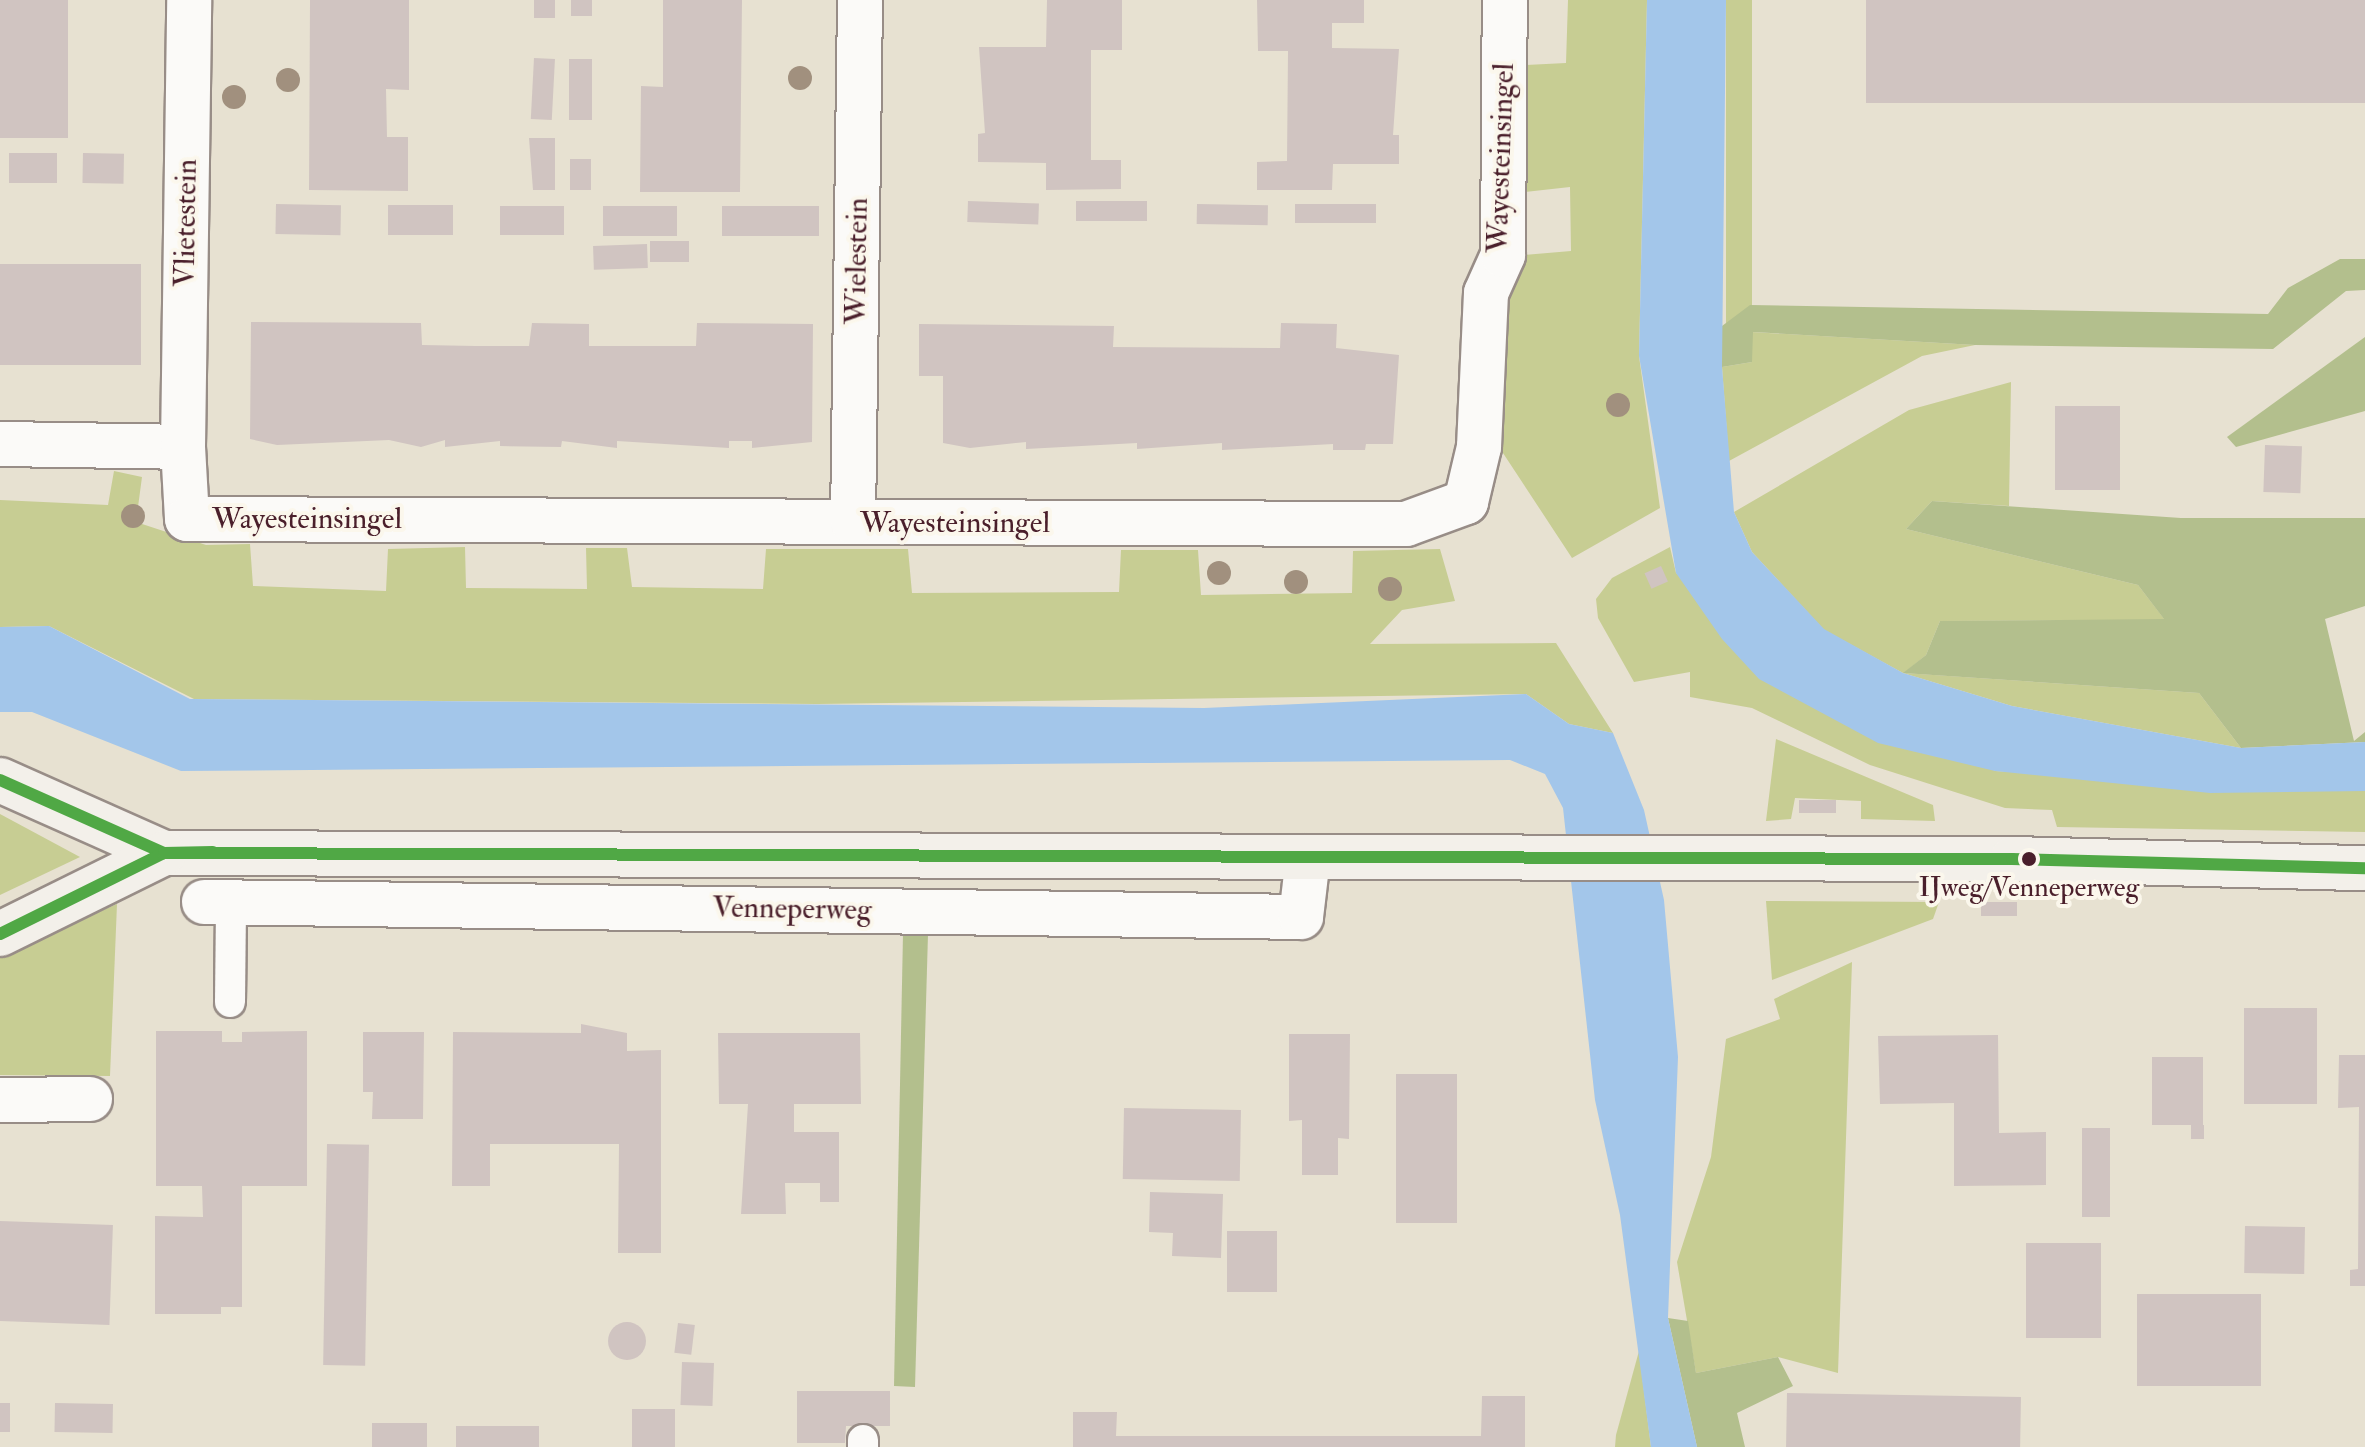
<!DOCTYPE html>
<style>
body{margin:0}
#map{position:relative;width:2365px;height:1447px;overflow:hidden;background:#e7e1d1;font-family:"IM FELL Double Pica",serif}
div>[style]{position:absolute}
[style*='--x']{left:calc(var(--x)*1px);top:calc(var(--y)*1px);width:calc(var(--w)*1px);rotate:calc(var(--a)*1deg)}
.green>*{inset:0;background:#c7cd93;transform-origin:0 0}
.forest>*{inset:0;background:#b3bf8d}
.water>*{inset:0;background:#a3c6ea}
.building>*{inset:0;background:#d0c4c1;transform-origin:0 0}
.round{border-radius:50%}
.roads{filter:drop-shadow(2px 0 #988d87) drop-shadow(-2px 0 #988d87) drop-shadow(0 2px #988d87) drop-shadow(0 -2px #988d87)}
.lane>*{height:30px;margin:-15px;padding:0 15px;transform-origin:15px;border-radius:15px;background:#fbfaf8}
.street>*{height:44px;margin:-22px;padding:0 22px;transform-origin:22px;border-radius:22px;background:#fbfaf8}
.secondary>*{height:44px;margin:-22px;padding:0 22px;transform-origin:22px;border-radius:22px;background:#f3f0ea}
.bus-1>*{height:12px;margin:-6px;padding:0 6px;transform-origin:6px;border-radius:6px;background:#50a845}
.trees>*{width:24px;height:24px;margin:-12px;border-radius:50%;background:#a1907e}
.dots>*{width:22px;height:22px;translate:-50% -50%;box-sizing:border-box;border:4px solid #fbf7ec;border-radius:50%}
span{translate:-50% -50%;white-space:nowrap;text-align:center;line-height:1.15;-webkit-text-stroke:8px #fbf7ec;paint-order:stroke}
.bus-label{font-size:28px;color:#4a1f2b}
.street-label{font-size:30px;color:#4a1f2b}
</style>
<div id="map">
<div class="green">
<i style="clip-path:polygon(1568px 0,1647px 0,1639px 356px,1660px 508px,1572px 558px,1501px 450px,1503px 317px,1524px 255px,1571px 251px,1570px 187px,1525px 192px,1526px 65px,1566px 63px)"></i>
<i style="left:1726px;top:0;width:26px;height:326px"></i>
<i style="clip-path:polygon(1752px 332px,1975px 345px,1922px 356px,1729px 461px,1722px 367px,1752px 362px)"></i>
<i style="clip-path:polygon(2011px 382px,2009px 506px,1932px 501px,1906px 529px,2138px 585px,2165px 620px,1940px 621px,1926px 655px,1904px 673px,2199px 693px,2241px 748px,2012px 706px,1903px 673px,1824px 630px,1752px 552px,1734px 512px,1909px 410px)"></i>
<i style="clip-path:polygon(114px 471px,142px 477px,136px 522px,206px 545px,250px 544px,253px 586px,386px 591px,388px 549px,465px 547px,466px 588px,587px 589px,586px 548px,627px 548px,632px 587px,763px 589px,766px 549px,908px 549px,912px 593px,1119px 592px,1121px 550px,1198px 550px,1201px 595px,1352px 593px,1353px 551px,1440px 549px,1455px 601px,1402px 610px,1370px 644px,1556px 643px,1613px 733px,1569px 724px,1526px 694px,817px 704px,194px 699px,49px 626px,0 627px,0 500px,108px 505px)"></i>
<i style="clip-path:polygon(1670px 547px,1676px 573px,1995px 771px,2365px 791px,2365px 832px,2057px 827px,2052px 810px,2005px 808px,1870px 765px,1752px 708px,1690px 697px,1690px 672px,1634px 682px,1598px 618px,1596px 599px,1612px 578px)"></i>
<i style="clip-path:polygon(1776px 739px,1933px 805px,1935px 821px,1861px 819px,1861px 801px,1795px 798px,1791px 819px,1766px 821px)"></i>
<i style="clip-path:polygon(0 814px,80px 857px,0 895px)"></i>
<i style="clip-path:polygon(1766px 901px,1939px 902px,1933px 919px,1772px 980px)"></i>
<i style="clip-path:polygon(117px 904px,110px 1076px,0 1075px,0 955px)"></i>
<i style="clip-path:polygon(1852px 962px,1838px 1373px,1778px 1357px,1696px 1373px,1677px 1262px,1711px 1157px,1726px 1039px,1780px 1019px,1774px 999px)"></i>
<i style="clip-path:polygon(1639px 1351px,1651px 1447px,1615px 1447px,1616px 1435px)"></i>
</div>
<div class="forest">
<i style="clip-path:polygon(2340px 259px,2365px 259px,2365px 290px,2346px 291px,2273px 349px,1975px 345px,1753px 332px,1752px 362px,1722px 367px,1722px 326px,1750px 305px,2268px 314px,2288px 288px)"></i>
<i style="clip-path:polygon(2365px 337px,2365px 411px,2236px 447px,2227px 437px)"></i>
<i style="clip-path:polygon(1932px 501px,2181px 518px,2365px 518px,2365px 606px,2325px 619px,2354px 741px,2365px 732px,2365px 742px,2241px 748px,2199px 693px,1903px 673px,1926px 655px,1940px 621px,2164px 619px,2138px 585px,1906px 529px)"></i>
<i style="clip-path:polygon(903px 934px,928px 934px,915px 1387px,894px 1386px)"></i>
<i style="clip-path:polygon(1668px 1318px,1688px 1321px,1696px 1373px,1778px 1357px,1793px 1386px,1737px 1413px,1745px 1447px,1697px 1447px)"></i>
</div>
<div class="water">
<i style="clip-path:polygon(1647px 0,1726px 0,1722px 367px,1734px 512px,1752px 552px,1824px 629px,1903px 673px,2012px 706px,2241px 748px,2365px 742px,2365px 791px,2210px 793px,1995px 771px,1878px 743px,1759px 679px,1722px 639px,1676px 573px,1639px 356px)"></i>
<i style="clip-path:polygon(49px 626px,190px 699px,1204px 708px,1526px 694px,1569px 724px,1613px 733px,1644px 810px,1664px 900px,1678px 1057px,1668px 1318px,1697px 1447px,1651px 1447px,1620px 1215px,1595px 1100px,1563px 808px,1545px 774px,1510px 760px,181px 771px,32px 712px,0 712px,0 627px)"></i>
</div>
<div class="building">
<i style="left:0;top:0;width:68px;height:138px"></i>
<i style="clip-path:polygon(310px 0,409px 0,409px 90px,386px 89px,387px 137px,408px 137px,408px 191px,309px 190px)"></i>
<i style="left:534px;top:0;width:21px;height:18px"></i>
<i style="left:571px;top:0;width:21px;height:16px"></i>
<i style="clip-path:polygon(663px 0,742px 0,740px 192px,640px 192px,641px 86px,663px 87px)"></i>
<i style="clip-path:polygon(1047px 0,1122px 0,1122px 50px,1091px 50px,1091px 160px,1121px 160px,1121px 189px,1046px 190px,1046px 163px,978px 162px,978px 134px,985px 133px,979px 47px,1046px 47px)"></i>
<i style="clip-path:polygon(1257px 0,1364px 0,1364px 23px,1332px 23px,1332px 48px,1399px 49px,1393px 135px,1399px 135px,1399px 164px,1333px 164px,1332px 190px,1257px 190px,1257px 162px,1287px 161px,1288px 51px,1258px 51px)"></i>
<i style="left:1866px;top:0;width:499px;height:103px"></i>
<i style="left:534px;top:58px;width:21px;height:61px;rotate:3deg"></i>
<i style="left:569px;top:59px;width:23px;height:61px"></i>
<i style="clip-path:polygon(529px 138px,555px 138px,555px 190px,533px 190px)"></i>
<i style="left:9px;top:153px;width:48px;height:30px"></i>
<i style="left:83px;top:153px;width:41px;height:30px;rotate:1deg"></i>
<i style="left:591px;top:159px;width:31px;height:21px;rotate:90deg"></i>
<i style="left:968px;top:201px;width:71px;height:21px;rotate:2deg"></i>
<i style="left:1076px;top:201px;width:71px;height:20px"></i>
<i style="left:276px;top:204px;width:65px;height:30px;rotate:1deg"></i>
<i style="left:1197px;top:204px;width:71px;height:20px;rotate:1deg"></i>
<i style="left:1295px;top:204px;width:81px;height:19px"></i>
<i style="left:388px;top:205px;width:65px;height:30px"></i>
<i style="left:500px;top:206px;width:64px;height:29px"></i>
<i style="left:603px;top:206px;width:74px;height:30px"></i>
<i style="left:819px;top:206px;width:30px;height:97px;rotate:90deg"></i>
<i style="left:650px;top:241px;width:39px;height:21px"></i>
<i style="left:647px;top:244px;width:24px;height:54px;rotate:88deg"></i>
<i style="left:0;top:264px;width:141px;height:101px"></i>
<i style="clip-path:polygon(251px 322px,421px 323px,422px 345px,476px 346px,529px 346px,532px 323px,589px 324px,589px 346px,696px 346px,697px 323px,813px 324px,812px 442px,752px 448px,752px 441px,729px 441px,729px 448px,617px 441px,617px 448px,562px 441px,561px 447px,500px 446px,500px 441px,445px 447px,445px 440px,421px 447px,389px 440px,277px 445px,250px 439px)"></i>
<i style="clip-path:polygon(1281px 323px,1337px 324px,1336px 348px,1399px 355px,1393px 444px,1366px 444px,1365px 450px,1333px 450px,1333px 444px,1222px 450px,1222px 443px,1137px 449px,1137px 443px,1026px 449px,1026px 442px,970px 448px,943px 443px,943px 376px,919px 376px,919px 324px,1114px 326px,1113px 347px,1280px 348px)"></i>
<i style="left:2055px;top:406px;width:65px;height:84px"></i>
<i style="left:2265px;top:445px;width:37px;height:47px;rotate:2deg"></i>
<i style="left:1661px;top:566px;width:17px;height:18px;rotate:66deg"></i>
<i style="left:1799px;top:800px;width:37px;height:13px"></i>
<i style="left:1981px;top:902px;width:36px;height:14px"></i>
<i style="left:2244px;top:1008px;width:73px;height:96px"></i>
<i style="clip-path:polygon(581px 1024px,627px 1033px,627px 1051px,661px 1050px,661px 1253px,618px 1253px,619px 1144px,490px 1144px,490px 1186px,452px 1186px,453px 1032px,581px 1033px)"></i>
<i style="clip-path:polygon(156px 1031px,222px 1031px,222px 1042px,242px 1042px,242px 1032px,307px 1031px,307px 1186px,242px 1186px,242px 1307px,221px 1307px,221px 1314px,155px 1314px,155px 1216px,203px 1217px,202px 1186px,156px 1186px)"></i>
<i style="clip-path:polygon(363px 1032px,424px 1032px,423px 1119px,372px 1119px,373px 1092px,363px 1092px)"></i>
<i style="clip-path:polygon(718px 1033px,860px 1033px,861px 1104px,794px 1104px,794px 1132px,839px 1132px,839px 1202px,820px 1202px,820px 1183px,785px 1183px,786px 1214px,741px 1214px,748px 1104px,719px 1104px)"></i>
<i style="clip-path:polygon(1289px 1034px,1350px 1034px,1349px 1139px,1338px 1138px,1338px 1175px,1302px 1175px,1302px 1120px,1289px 1121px)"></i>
<i style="clip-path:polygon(1998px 1035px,1999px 1133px,2046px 1132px,2046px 1185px,1954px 1186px,1954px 1103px,1880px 1104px,1878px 1036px)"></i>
<i style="clip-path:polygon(2339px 1055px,2365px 1055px,2365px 1286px,2350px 1286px,2350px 1270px,2358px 1269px,2359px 1107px,2338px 1108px)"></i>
<i style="left:2152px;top:1057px;width:51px;height:68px"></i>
<i style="left:1396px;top:1074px;width:61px;height:149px"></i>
<i style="left:1124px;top:1108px;width:117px;height:71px;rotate:1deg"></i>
<i style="left:2191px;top:1125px;width:13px;height:14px"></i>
<i style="left:2082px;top:1128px;width:28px;height:89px"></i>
<i style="left:327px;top:1144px;width:42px;height:221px;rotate:1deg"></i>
<i style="clip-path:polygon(1150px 1192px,1223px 1194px,1221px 1258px,1172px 1256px,1173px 1233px,1149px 1232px)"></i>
<i style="left:0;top:1221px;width:113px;height:100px;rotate:2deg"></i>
<i style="left:2245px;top:1226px;width:60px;height:47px;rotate:1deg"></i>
<i style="left:1227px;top:1231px;width:50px;height:61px"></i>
<i style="left:2026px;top:1243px;width:75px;height:95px"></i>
<i style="left:2137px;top:1294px;width:124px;height:92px"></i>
<i class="round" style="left:608px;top:1322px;width:38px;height:38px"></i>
<i style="left:678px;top:1323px;width:17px;height:30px;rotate:7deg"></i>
<i style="left:682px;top:1362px;width:32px;height:43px;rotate:2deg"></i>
<i style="clip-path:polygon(797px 1391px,890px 1391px,890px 1426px,846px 1426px,845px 1443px,797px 1443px)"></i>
<i style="left:1787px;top:1393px;width:234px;height:54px;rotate:1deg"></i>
<i style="clip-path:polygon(1482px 1396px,1525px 1396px,1525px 1447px,1073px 1447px,1073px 1412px,1117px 1412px,1116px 1436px,1481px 1436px)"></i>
<i style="left:0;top:1403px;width:10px;height:29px"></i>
<i style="left:55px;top:1403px;width:58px;height:29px;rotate:1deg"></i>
<i style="left:632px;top:1409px;width:43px;height:38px"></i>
<i style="left:372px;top:1423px;width:55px;height:24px"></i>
<i style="left:456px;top:1426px;width:83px;height:21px"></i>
</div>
<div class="roads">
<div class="lane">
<i style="--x:230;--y:1002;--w:100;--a:-89.4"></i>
<i style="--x:863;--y:1447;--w:7;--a:-90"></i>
</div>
<div class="street">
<i style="--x:0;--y:444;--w:183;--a:0.9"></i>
<i style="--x:183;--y:447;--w:72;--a:86.8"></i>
<i style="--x:187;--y:519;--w:1219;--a:0.24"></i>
<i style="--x:1406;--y:524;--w:64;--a:-20.1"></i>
<i style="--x:1466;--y:502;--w:57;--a:-76.7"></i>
<i style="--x:1479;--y:447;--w:154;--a:-87.4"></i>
<i style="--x:1486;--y:293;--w:42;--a:-65.9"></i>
<i style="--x:1503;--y:255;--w:255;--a:-89.6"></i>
<i style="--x:183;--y:447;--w:447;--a:-89.2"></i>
<i style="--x:853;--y:522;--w:522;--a:-89.23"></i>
<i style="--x:204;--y:902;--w:1097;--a:0.78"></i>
<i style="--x:1301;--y:917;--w:60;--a:-83.3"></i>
<i style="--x:0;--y:1100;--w:90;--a:-0.6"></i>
</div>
<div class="secondary">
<i style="--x:0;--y:780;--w:180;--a:24"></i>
<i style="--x:164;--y:853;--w:1848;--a:0.19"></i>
<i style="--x:2012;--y:859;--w:353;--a:1.5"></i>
<i style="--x:0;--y:934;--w:183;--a:-26.3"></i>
</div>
</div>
<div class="bus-1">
<i style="--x:0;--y:780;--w:180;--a:24"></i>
<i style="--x:164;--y:853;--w:49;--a:-1.2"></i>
<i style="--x:0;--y:934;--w:183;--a:-26.3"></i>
<i style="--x:164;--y:853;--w:1848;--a:0.19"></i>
<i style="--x:2012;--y:859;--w:353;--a:1.5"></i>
</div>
<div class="trees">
<i style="left:800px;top:78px"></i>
<i style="left:288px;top:80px"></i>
<i style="left:234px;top:97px"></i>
<i style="left:1618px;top:405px"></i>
<i style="left:133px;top:516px"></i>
<i style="left:1219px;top:573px"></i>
<i style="left:1296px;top:582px"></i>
<i style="left:1390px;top:589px"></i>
</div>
<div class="dots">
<i style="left:2029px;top:859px;background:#4a1f2b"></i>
</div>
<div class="bus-label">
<span style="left:2029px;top:888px">IJweg/Venneperweg</span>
</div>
<div class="street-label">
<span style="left:1501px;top:158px;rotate:-88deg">Wayesteinsingel</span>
<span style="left:186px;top:223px;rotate:-89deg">Vlietestein</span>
<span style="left:857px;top:261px;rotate:-89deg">Wielestein</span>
<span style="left:307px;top:519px">Wayesteinsingel</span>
<span style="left:955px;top:523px">Wayesteinsingel</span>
<span style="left:792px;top:909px;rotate:1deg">Venneperweg</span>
</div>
</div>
